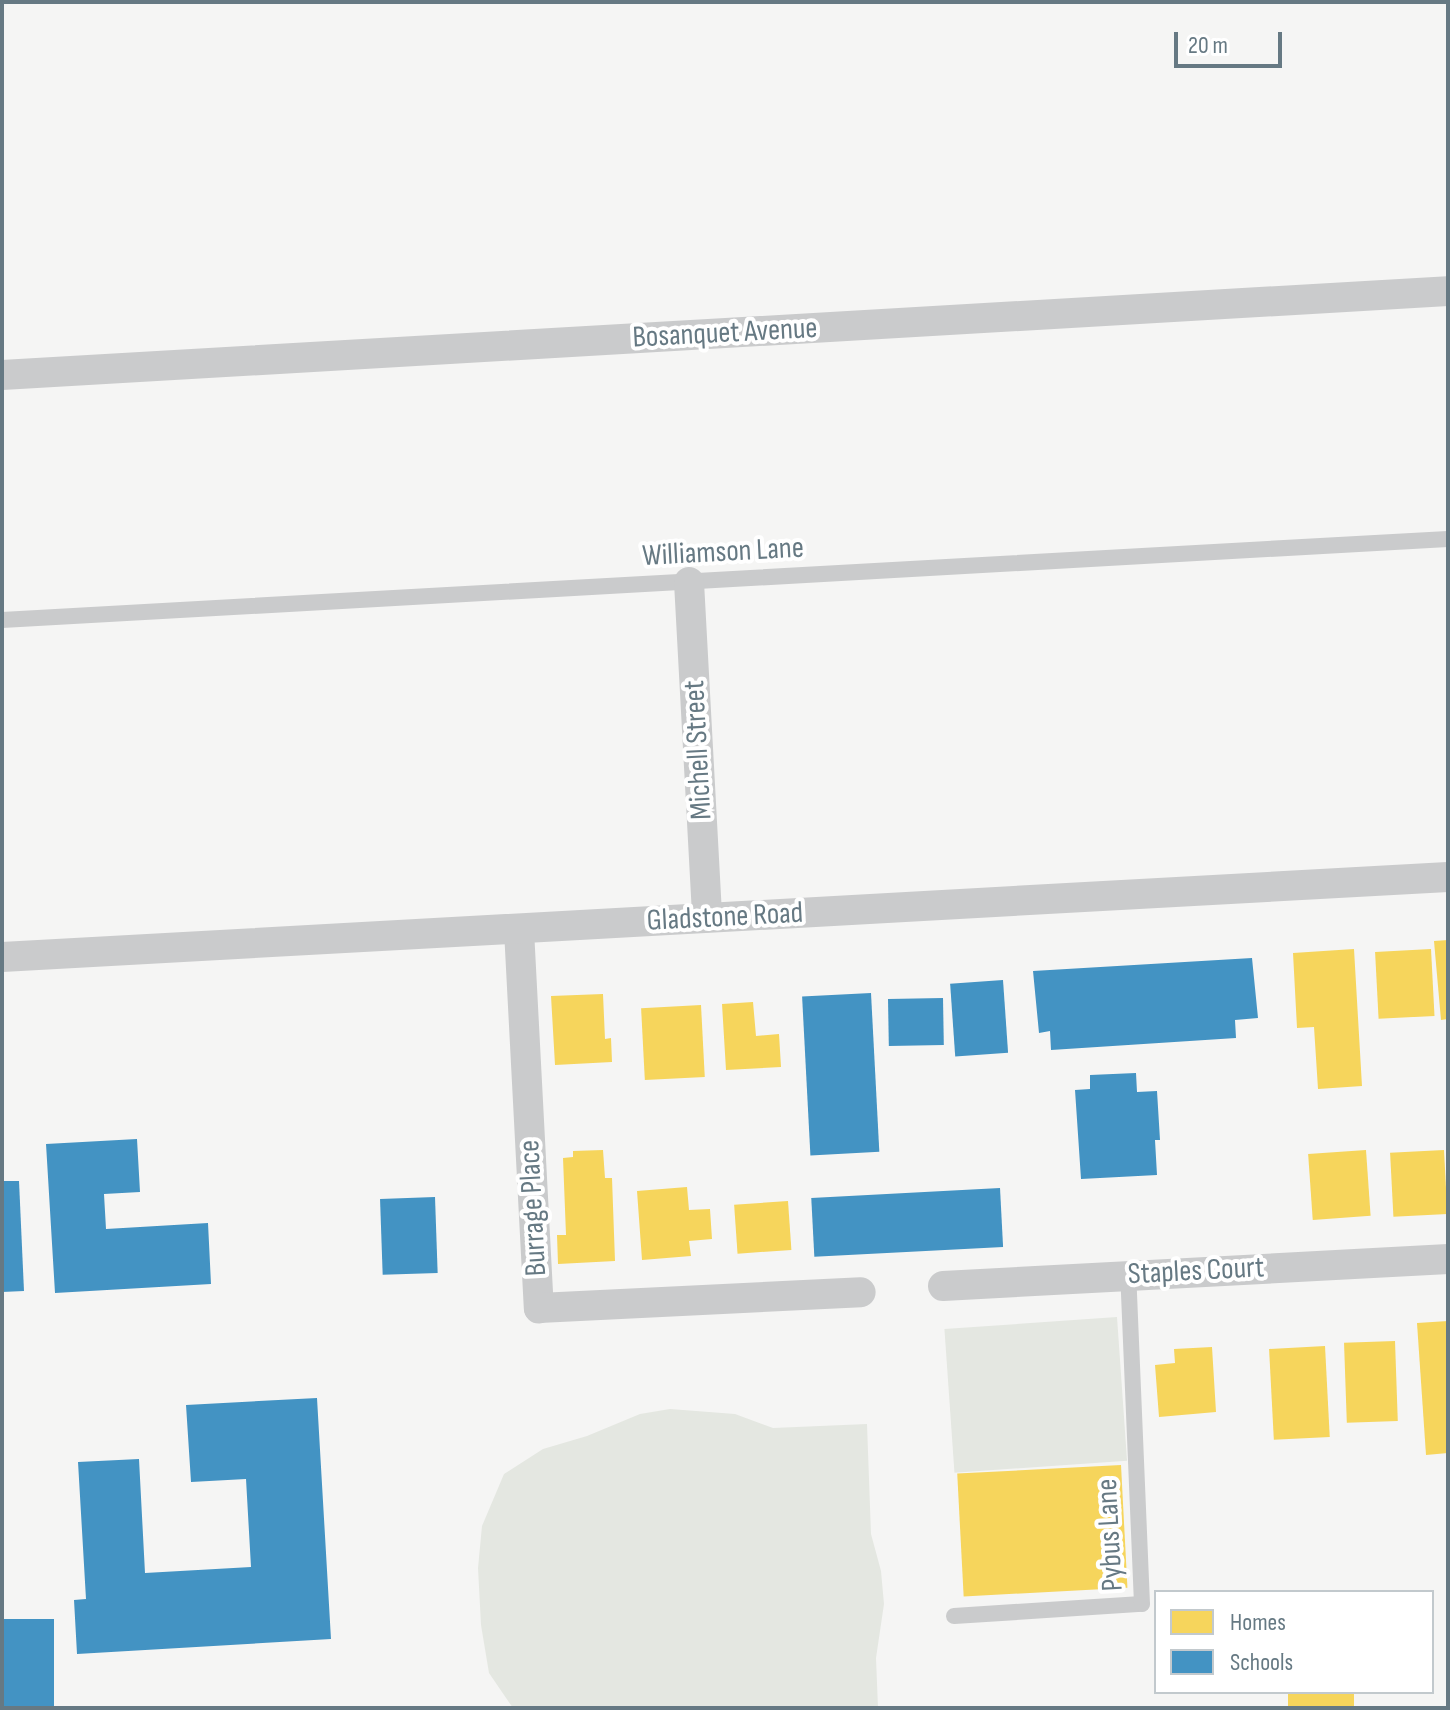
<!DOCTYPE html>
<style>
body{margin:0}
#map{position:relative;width:1450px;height:1710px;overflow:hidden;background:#f5f5f4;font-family:"Sofia Sans Condensed",sans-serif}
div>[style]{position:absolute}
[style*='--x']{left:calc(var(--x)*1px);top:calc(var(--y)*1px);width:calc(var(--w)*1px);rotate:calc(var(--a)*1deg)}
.green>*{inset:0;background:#e4e7e1;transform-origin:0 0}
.homes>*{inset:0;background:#f6d55c;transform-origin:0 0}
.schools>*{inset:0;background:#4393c3;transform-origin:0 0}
.service>*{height:16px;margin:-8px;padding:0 8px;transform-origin:8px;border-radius:8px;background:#cacbcc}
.minor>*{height:30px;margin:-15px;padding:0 15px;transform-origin:15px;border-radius:15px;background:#cacbcc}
span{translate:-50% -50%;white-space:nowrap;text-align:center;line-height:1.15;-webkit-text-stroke:8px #fff;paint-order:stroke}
.street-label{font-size:30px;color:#667983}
.frame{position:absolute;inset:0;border:4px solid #667983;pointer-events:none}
.legend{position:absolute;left:1154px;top:1590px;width:280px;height:104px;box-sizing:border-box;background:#fff;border:2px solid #c2c9cd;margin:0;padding:10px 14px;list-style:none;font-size:24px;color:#667983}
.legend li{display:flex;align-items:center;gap:16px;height:40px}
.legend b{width:40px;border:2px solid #c2c9cd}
.scale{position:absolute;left:1174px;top:32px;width:108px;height:36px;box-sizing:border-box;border:4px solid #667983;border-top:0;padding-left:10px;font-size:24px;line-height:28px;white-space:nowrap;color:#667983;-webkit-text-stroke:6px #fff;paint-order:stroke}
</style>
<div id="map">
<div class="green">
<i style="left:1117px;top:1317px;width:144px;height:173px;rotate:86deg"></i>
<i style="clip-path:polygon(670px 1409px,735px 1414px,773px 1428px,867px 1424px,871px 1534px,881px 1571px,884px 1604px,876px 1658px,878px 1708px,513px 1708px,489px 1673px,481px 1625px,478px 1568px,482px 1526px,504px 1474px,543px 1449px,587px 1436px,640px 1414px)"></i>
</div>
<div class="homes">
<i style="clip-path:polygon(1448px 940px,1448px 1019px,1441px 1020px,1434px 941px)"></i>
<i style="clip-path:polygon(1354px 949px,1362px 1086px,1318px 1089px,1314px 1027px,1297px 1028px,1293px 953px)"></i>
<i style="left:1431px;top:949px;width:67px;height:56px;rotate:87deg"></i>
<i style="clip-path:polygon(603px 994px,605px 1039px,611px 1038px,612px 1062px,555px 1065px,551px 996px)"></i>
<i style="clip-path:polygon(753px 1002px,756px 1036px,779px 1034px,781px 1067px,726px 1070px,722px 1004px)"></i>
<i style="left:701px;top:1005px;width:72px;height:60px;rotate:87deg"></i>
<i style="clip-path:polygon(603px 1150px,605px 1178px,612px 1178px,615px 1261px,558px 1264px,557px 1235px,566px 1235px,563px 1158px,573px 1157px,573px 1151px)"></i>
<i style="left:1366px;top:1150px;width:66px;height:58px;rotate:86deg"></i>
<i style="left:1444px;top:1150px;width:64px;height:54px;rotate:87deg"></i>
<i style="clip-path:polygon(687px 1187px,689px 1210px,710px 1209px,712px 1239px,689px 1241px,691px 1256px,642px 1260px,637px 1191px)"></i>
<i style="left:788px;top:1201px;width:49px;height:54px;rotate:86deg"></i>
<i style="clip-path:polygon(1448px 1321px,1448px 1453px,1426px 1455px,1417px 1323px)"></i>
<i style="left:1395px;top:1341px;width:80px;height:51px;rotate:88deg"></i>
<i style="left:1325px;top:1346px;width:91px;height:56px;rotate:87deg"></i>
<i style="clip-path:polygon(1212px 1347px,1216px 1412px,1159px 1417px,1155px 1365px,1175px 1363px,1174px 1349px)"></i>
<i style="left:1121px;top:1465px;width:123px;height:164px;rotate:87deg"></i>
<i style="left:1288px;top:1692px;width:66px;height:16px"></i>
</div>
<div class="schools">
<i style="clip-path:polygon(1252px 958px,1258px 1018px,1235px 1020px,1236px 1038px,1051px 1050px,1050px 1031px,1039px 1033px,1033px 971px)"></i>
<i style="left:1003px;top:980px;width:73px;height:53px;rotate:86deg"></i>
<i style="left:871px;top:993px;width:159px;height:69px;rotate:87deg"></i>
<i style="left:943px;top:998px;width:47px;height:55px;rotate:89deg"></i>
<i style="clip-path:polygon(1136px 1073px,1137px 1092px,1157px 1091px,1160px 1140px,1155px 1140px,1157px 1175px,1081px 1179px,1075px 1090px,1090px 1089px,1090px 1075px)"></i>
<i style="clip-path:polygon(137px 1139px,140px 1192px,104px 1194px,106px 1229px,208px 1223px,211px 1284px,55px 1293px,46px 1144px)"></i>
<i style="clip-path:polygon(2px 1181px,19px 1181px,24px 1291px,2px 1292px)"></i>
<i style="left:1000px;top:1188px;width:59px;height:189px;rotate:87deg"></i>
<i style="left:435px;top:1197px;width:76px;height:55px;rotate:88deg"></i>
<i style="clip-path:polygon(317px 1398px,331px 1639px,77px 1654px,74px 1600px,86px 1599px,78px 1462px,139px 1459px,145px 1573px,251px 1567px,246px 1479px,191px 1482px,186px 1405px)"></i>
<i style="left:2px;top:1619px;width:52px;height:89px"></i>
</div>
<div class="service">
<i style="--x:2;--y:620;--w:1448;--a:-3.21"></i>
<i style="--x:954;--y:1616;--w:188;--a:-3.7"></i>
<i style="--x:1142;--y:1604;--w:329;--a:-92.4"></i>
</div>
<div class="minor">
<i style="--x:2;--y:375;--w:1448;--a:-3.32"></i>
<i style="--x:689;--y:582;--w:336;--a:86.9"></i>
<i style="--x:519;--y:930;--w:379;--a:87"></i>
<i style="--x:539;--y:1308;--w:322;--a:-2.8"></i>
<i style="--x:2;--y:957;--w:1448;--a:-3.17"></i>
<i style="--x:943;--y:1286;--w:506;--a:-3.06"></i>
</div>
<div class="street-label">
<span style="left:725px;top:333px;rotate:-3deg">Bosanquet Avenue</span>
<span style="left:723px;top:552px;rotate:-3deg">Williamson Lane</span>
<span style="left:698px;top:750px;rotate:-93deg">Michell Street</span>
<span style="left:725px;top:917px;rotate:-3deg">Gladstone Road</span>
<span style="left:533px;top:1208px;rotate:-93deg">Burrage Place</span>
<span style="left:1196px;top:1271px;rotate:-3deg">Staples Court</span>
<span style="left:1110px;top:1535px;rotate:-93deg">Pybus Lane</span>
</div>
<div class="frame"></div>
<ul class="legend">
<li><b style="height:22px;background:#f6d55c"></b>Homes</li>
<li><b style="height:22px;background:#4393c3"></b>Schools</li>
</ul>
<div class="scale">20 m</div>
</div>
